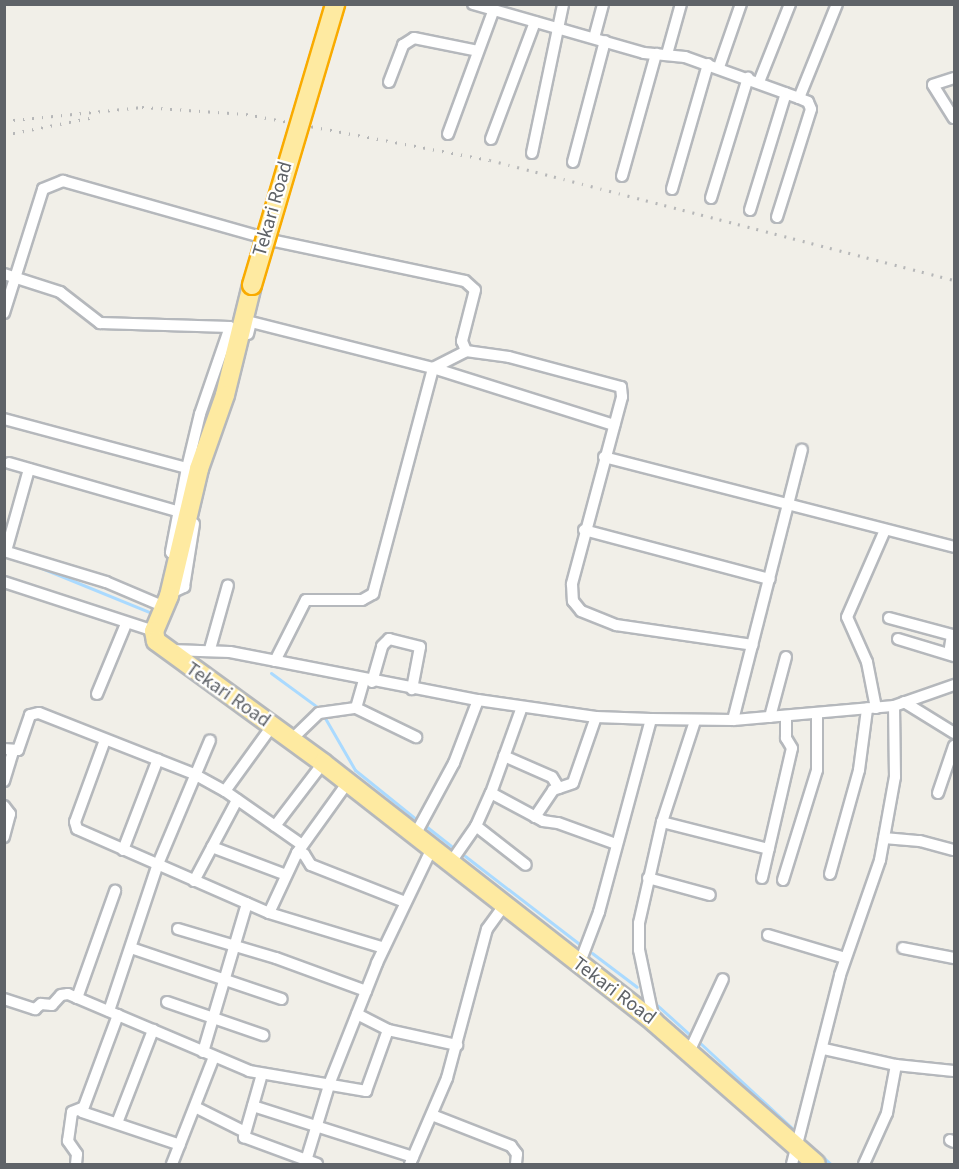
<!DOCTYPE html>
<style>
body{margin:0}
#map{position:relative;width:959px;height:1169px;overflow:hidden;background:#f1efe8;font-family:"Source Sans 3",sans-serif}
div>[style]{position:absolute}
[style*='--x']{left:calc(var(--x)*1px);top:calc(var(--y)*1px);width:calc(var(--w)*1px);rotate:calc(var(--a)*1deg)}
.stream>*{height:3px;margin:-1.5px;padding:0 1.5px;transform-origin:1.5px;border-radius:1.5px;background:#aadaff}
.roads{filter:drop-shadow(2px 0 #b5b8bc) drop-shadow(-2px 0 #b5b8bc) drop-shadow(0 2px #b5b8bc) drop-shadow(0 -2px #b5b8bc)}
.minor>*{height:10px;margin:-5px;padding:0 5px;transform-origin:5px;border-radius:5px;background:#fff}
.trunk>*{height:18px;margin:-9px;padding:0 9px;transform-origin:9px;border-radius:9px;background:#feeaa1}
.rail>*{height:3px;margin-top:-1.5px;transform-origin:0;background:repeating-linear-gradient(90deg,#b6b7b8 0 1.5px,transparent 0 9.5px)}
.bridges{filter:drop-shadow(2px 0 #f9ab00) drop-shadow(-2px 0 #f9ab00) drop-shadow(0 2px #f9ab00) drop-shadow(0 -2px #f9ab00)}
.trunk-bridge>*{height:18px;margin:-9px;padding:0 9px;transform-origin:9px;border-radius:9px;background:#feeaa1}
span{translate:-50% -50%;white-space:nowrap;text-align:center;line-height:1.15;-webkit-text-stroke:4.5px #fff;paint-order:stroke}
.street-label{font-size:20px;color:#5f6368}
.frame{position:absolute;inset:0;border:6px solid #5f6368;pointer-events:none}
</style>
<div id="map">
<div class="stream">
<i style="--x:39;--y:567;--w:122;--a:22.2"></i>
<i style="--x:271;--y:673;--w:56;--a:36.3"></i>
<i style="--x:325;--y:718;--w:60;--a:60"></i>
<i style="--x:355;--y:770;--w:78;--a:38.8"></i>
<i style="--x:427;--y:827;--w:33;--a:38"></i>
<i style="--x:465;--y:856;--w:148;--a:37.6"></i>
<i style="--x:592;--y:953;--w:56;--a:37.1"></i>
<i style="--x:657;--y:1005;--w:43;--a:42.2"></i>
<i style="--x:699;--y:1042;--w:129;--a:42.8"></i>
<i style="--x:804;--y:1140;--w:36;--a:42"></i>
</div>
<div class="roads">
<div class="minor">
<i style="--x:473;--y:4;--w:178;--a:16"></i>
<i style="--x:644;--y:53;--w:41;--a:5.6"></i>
<i style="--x:685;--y:57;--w:121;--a:19.8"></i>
<i style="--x:594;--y:38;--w:35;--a:-75"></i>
<i style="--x:667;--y:54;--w:52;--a:-74.4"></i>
<i style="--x:719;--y:67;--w:67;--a:-70.8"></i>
<i style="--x:954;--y:78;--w:22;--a:162"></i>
<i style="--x:933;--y:85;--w:39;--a:58"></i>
<i style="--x:389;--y:82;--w:40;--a:-69"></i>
<i style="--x:403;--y:45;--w:13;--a:-32"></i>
<i style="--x:414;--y:38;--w:65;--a:11.5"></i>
<i style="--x:759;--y:82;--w:84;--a:-68.3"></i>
<i style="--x:448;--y:134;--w:130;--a:-69.8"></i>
<i style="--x:491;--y:139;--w:125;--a:-69.4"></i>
<i style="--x:532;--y:153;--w:152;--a:-78.2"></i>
<i style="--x:573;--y:162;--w:125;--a:-75.2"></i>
<i style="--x:622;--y:176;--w:127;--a:-74.4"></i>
<i style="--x:672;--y:189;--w:130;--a:-73.9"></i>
<i style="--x:711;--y:198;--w:126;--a:-72.9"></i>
<i style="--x:750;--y:210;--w:122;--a:-72.9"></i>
<i style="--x:777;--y:217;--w:113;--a:-72.5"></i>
<i style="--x:811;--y:109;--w:8;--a:-113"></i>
<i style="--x:808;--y:102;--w:10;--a:-156"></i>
<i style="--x:799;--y:98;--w:101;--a:-68"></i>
<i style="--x:4;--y:274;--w:59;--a:17.8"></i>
<i style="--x:60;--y:292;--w:51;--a:37.8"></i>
<i style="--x:100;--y:323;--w:130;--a:1.8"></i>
<i style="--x:230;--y:327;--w:92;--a:109"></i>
<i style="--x:200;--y:414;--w:56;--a:103.5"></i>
<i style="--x:4;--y:313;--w:130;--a:-72.5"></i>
<i style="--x:43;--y:189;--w:22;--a:-22"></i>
<i style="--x:63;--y:181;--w:220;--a:15.8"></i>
<i style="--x:275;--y:241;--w:194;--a:11.9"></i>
<i style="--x:465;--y:281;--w:13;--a:42"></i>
<i style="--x:475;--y:290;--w:53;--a:104.3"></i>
<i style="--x:462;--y:341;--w:11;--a:68"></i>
<i style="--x:466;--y:351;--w:43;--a:7.9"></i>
<i style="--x:509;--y:357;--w:116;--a:15"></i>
<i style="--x:621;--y:387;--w:10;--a:84"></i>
<i style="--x:622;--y:397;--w:194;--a:105"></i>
<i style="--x:572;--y:584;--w:17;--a:87"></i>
<i style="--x:573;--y:601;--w:13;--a:51"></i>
<i style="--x:581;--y:611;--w:38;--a:22"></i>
<i style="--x:616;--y:625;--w:138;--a:8.3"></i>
<i style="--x:248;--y:334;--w:12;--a:-76"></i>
<i style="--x:251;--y:322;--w:188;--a:14.2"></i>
<i style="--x:433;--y:368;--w:190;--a:17.5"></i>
<i style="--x:4;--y:419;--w:189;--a:15"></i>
<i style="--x:187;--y:468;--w:86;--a:100.8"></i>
<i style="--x:604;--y:457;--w:361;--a:14.4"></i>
<i style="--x:9;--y:463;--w:178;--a:16"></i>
<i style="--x:584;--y:530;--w:192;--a:14.8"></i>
<i style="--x:4;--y:551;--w:107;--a:16.9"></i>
<i style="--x:106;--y:582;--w:64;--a:23"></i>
<i style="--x:6;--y:551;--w:85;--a:-74.3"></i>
<i style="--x:4;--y:582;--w:158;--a:18.1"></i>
<i style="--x:169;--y:594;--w:17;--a:-25"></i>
<i style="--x:184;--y:587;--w:64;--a:-81"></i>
<i style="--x:889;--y:618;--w:65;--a:15.1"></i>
<i style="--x:952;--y:635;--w:19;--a:99"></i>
<i style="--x:898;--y:639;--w:59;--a:16.9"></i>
<i style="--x:210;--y:649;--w:66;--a:-74.3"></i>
<i style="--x:170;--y:650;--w:60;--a:1.9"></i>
<i style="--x:230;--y:652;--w:253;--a:11"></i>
<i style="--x:478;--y:700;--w:119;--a:8.2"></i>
<i style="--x:596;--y:717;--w:55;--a:2.1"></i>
<i style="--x:651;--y:719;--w:82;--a:0.7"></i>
<i style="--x:733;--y:720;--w:162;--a:-5"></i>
<i style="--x:894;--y:706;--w:64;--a:-19.3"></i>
<i style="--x:275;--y:661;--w:68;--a:-63.1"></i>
<i style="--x:306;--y:600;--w:56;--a:0"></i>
<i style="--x:362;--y:600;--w:13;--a:-29"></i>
<i style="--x:373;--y:594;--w:234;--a:-75.1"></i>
<i style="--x:433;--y:368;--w:37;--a:-27"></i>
<i style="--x:372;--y:682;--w:37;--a:-74"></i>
<i style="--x:382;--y:646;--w:10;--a:-45"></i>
<i style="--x:389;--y:639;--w:32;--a:14"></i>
<i style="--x:420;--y:647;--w:43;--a:100.8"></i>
<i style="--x:97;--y:694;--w:76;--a:-67.5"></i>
<i style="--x:904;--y:702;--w:59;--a:31.8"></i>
<i style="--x:356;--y:708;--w:67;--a:25.8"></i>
<i style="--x:876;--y:708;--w:47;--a:-101.1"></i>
<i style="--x:867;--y:662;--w:49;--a:-114"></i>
<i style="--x:847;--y:617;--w:95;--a:-66.4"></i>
<i style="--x:770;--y:717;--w:62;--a:-75.1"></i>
<i style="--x:733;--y:720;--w:279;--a:-75.7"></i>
<i style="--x:105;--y:740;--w:87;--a:110.1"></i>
<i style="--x:75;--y:822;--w:7;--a:74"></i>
<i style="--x:77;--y:829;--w:210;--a:23.6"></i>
<i style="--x:269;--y:913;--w:120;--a:16.9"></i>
<i style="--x:291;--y:740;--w:39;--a:-44"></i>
<i style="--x:319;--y:713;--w:37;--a:-8"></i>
<i style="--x:356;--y:708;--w:29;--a:-74"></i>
<i style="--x:4;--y:749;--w:14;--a:4"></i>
<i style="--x:18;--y:750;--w:37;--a:-71"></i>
<i style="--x:30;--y:715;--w:9;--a:-13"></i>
<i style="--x:39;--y:713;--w:167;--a:21.5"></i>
<i style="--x:194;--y:774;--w:35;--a:29"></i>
<i style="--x:225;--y:791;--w:94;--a:35"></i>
<i style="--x:504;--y:756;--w:52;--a:23.6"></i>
<i style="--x:552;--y:777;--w:13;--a:58"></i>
<i style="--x:4;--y:781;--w:30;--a:-73"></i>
<i style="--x:225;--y:791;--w:80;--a:-54.1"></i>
<i style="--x:491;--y:793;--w:59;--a:28.3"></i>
<i style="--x:543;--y:821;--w:15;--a:8"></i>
<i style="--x:558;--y:823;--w:62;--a:19.9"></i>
<i style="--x:938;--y:793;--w:50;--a:-71.2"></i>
<i style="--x:4;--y:806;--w:10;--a:53"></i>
<i style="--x:10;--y:814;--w:24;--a:105"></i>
<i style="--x:535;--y:817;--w:32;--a:-56"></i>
<i style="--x:553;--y:790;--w:21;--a:-19"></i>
<i style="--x:573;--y:783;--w:70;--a:-70.8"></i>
<i style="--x:662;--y:822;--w:110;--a:14.2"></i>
<i style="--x:275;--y:826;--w:79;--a:-52.7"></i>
<i style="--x:476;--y:826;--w:63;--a:38"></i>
<i style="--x:415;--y:835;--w:82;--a:-61.6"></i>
<i style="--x:454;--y:763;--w:67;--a:-69.1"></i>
<i style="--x:884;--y:838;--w:36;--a:5"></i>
<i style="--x:920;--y:841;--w:35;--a:15"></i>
<i style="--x:212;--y:847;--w:79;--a:20.7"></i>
<i style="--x:123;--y:850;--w:97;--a:-69"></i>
<i style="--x:297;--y:853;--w:7;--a:8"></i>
<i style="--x:304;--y:854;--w:13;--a:58"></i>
<i style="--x:311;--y:865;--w:101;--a:21.5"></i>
<i style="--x:451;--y:862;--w:44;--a:-55.2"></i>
<i style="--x:476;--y:826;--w:36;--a:-66"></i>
<i style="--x:491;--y:793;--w:91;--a:-70.2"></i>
<i style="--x:830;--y:874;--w:108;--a:-74.4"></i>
<i style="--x:859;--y:770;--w:62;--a:-82.5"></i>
<i style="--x:648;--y:878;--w:64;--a:15.3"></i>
<i style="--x:762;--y:878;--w:133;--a:-77"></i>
<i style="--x:792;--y:748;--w:12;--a:-121"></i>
<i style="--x:786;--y:738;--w:22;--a:-90"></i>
<i style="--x:783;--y:880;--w:115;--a:-72.8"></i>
<i style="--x:817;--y:770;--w:57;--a:-90"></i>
<i style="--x:194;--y:881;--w:92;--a:-62"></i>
<i style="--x:269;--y:913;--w:66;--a:-65"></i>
<i style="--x:297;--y:853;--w:87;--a:-54.3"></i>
<i style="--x:178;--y:929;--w:102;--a:16.5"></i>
<i style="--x:276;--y:958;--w:96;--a:20.1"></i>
<i style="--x:768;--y:935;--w:80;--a:16.6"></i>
<i style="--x:131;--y:948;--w:159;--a:18.7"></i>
<i style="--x:903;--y:948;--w:52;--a:11.1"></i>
<i style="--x:579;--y:965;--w:57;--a:-69.3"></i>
<i style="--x:599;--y:912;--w:200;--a:-74.9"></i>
<i style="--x:77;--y:998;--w:114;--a:-70.4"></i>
<i style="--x:4;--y:999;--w:33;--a:18"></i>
<i style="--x:35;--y:1009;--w:8;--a:-40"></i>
<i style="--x:41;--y:1004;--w:11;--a:5"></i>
<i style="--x:52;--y:1005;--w:13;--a:-48"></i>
<i style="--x:61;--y:995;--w:7;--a:-8"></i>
<i style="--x:68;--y:994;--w:197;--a:23"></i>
<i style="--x:249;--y:1071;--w:119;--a:9.7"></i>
<i style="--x:366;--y:1091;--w:65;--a:-70.2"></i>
<i style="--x:167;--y:1002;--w:102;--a:19"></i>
<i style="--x:109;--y:1011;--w:155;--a:-71.6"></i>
<i style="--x:158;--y:864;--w:134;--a:-67.2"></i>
<i style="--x:357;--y:1014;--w:35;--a:27"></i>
<i style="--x:388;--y:1030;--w:71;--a:12.3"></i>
<i style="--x:118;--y:1015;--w:103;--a:110.4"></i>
<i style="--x:82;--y:1112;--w:103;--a:18.6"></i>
<i style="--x:654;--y:1021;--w:73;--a:-101.9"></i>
<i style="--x:639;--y:950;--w:27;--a:-90"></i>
<i style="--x:639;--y:923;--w:104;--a:-77.2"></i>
<i style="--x:662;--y:822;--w:106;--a:-71.9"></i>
<i style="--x:824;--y:1049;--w:74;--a:12.5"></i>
<i style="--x:896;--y:1065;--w:58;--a:5.9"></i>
<i style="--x:690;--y:1050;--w:78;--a:-65.1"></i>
<i style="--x:203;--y:1052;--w:155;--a:-73.5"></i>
<i style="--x:262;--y:1074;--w:66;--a:105.9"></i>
<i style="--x:244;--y:1137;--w:78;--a:20.3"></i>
<i style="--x:253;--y:1106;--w:168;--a:17.7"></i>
<i style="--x:195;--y:1107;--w:56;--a:26.6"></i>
<i style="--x:432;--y:1115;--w:85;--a:21.4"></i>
<i style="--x:511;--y:1146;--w:10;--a:53"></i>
<i style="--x:517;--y:1154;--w:10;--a:96"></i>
<i style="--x:117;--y:1123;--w:100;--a:-68.8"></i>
<i style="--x:950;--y:1140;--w:4;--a:27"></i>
<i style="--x:76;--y:1164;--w:10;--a:-84"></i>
<i style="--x:77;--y:1154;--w:16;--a:-125"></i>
<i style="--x:68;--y:1141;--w:29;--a:-82"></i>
<i style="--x:72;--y:1112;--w:11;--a:-22"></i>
<i style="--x:172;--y:1164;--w:115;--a:-68.6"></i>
<i style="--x:305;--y:1164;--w:86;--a:-73"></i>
<i style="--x:330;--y:1082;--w:128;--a:-68.4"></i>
<i style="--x:377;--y:963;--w:127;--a:-64.4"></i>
<i style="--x:410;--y:1164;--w:94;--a:-66.7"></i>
<i style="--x:447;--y:1078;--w:154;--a:-75"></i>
<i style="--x:487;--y:929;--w:31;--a:-54"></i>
<i style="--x:792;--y:1164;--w:195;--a:-75.7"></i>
<i style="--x:840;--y:975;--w:122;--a:-70.8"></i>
<i style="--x:880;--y:860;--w:84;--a:-79.8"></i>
<i style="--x:895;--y:777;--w:71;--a:-90.8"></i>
<i style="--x:864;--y:1164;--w:56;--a:-65.7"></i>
<i style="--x:887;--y:1113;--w:49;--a:-79.4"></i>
</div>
<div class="trunk">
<i style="--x:252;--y:285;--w:113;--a:103.8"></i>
<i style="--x:225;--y:395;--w:78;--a:109.4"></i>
<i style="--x:199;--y:469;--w:130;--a:103.3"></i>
<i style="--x:169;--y:596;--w:38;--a:113"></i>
<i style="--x:154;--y:631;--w:10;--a:79"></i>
<i style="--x:156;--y:641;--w:207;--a:36.1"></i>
<i style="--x:323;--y:763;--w:420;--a:38"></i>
<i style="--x:654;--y:1022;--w:215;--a:41.2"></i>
</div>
</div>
<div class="rail">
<i style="--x:4;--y:121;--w:139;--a:-5.8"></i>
<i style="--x:142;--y:107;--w:104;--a:3.9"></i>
<i style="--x:246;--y:114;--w:248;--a:10.7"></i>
<i style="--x:490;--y:160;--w:479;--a:14.5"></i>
<i style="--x:4;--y:135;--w:92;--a:-11.3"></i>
</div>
<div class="bridges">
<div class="trunk-bridge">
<i style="--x:252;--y:285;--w:293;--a:-73.5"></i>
</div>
</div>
<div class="street-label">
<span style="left:273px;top:209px;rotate:-74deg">Tekari Road</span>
<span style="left:228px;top:695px;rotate:35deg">Tekari Road</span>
<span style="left:614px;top:991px;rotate:37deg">Tekari Road</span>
</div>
<div class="frame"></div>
</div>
